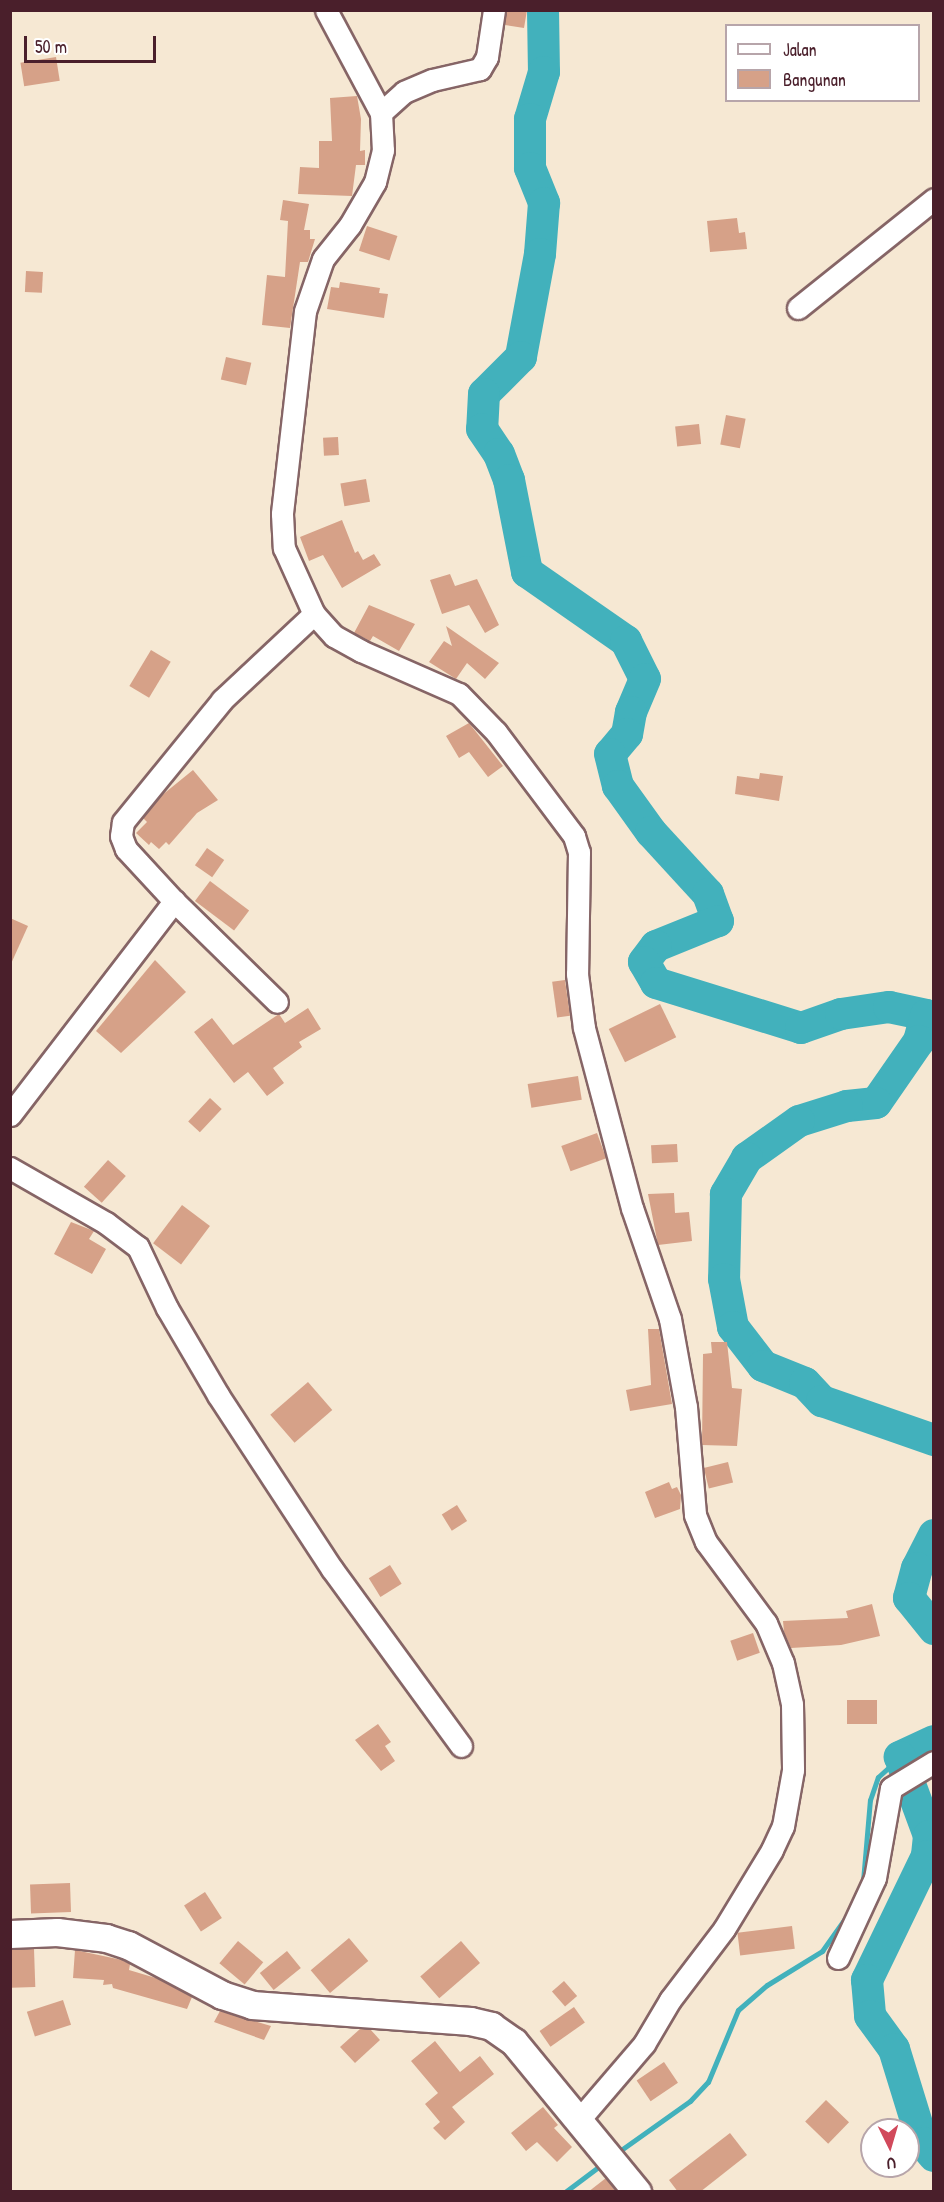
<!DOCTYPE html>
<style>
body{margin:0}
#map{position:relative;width:944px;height:2202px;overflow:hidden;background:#f6e8d3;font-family:"Patrick Hand",sans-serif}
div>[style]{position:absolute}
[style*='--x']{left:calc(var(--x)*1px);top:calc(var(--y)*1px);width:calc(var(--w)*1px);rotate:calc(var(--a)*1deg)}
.stream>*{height:5px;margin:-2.5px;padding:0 2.5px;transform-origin:2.5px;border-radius:2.5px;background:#42b1bc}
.river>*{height:32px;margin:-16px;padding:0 16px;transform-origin:16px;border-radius:16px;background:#42b1bc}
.building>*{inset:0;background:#d6a188;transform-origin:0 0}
.roads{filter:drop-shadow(2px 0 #866566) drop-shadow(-2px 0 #866566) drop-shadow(0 2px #866566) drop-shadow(0 -2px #866566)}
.minor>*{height:21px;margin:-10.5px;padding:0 10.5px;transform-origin:10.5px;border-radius:10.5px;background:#fff}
.tertiary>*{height:27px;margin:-13.5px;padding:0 13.5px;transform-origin:13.5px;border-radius:13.5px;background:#fff}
span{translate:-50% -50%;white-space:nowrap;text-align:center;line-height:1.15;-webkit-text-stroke:6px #fff;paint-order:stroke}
.frame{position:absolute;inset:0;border:12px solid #4a1f2b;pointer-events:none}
.legend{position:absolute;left:725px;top:24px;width:195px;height:78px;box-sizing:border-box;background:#fff;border:2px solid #b7a5aa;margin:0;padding:8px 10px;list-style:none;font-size:18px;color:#4a1f2b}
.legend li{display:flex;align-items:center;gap:12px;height:30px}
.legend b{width:30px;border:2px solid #b7a5aa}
.north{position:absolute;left:860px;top:2118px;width:60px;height:60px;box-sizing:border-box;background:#fff;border:2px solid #b7a5aa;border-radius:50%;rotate:175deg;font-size:16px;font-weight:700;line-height:24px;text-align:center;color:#4a1f2b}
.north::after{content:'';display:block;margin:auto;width:21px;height:27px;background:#d1495b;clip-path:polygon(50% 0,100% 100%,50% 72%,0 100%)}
.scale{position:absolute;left:24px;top:36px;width:132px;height:27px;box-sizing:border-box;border:3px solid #4a1f2b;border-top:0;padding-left:8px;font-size:18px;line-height:21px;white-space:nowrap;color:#4a1f2b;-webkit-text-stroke:4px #fff;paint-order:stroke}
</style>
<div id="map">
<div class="stream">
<i style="--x:863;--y:1881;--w:81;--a:-85.1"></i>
<i style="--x:870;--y:1800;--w:24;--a:-71"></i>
<i style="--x:878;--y:1777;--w:30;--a:-42"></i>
<i style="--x:621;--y:2150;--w:85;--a:-35.4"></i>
<i style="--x:690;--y:2101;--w:26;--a:-47"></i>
<i style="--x:708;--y:2082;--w:78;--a:-67.4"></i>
<i style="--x:738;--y:2010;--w:38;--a:-41"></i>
<i style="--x:767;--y:1985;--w:65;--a:-31.7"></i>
<i style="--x:822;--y:1951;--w:42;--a:-54.8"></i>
<i style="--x:565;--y:2192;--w:40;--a:-37"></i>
</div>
<div class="river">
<i style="--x:543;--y:10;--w:62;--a:89.1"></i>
<i style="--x:544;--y:72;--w:49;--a:106.6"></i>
<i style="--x:530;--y:119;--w:49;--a:90"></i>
<i style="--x:530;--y:168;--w:38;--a:68"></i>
<i style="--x:544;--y:203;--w:51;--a:94.5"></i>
<i style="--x:540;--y:254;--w:105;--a:100.5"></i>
<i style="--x:521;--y:357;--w:52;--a:135"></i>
<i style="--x:484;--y:394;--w:35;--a:93"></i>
<i style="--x:482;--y:429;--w:30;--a:56"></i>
<i style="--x:499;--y:454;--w:28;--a:69"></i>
<i style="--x:509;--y:480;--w:94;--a:78.9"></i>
<i style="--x:527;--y:572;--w:121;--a:34.9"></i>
<i style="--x:626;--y:641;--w:42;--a:63.4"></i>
<i style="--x:645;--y:679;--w:36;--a:113"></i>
<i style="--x:631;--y:712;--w:22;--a:100"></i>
<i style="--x:627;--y:734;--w:26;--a:130"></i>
<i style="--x:610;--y:754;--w:33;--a:76"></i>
<i style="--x:618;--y:786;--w:57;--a:54.3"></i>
<i style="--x:651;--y:832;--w:84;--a:47.4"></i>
<i style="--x:708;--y:894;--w:29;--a:70"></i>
<i style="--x:718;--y:921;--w:67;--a:158"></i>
<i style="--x:656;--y:946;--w:20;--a:127"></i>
<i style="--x:644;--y:962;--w:24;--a:60"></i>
<i style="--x:656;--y:983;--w:152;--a:17.2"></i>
<i style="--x:801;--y:1028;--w:42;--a:-19.3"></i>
<i style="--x:841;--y:1014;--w:49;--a:-8.3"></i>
<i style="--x:889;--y:1007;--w:38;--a:12"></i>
<i style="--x:926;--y:1015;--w:27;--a:105"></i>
<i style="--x:919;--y:1041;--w:75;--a:124.7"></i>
<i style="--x:876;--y:1103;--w:29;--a:174"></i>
<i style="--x:847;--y:1106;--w:50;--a:162.6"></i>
<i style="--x:799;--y:1121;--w:64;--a:144.6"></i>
<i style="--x:747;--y:1158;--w:42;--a:120.3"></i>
<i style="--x:726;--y:1194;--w:85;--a:91.3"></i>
<i style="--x:724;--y:1279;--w:49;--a:79.4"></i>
<i style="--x:733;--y:1327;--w:49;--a:52.4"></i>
<i style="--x:763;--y:1366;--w:45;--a:22"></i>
<i style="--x:805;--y:1383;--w:25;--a:47"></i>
<i style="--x:822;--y:1401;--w:119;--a:19.2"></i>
<i style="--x:934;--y:1535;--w:37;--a:117"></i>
<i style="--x:917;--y:1568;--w:31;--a:105"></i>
<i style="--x:909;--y:1598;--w:40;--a:51"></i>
<i style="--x:934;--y:1741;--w:38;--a:155"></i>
<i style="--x:900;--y:1757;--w:84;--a:69.8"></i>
<i style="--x:929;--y:1836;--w:20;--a:96"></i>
<i style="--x:927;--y:1856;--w:138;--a:115.8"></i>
<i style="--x:867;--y:1980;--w:36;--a:85"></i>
<i style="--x:870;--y:2016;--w:41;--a:54"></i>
<i style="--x:894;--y:2049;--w:98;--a:72.9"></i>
<i style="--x:923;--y:2143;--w:17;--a:50"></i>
</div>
<div class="building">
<i style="clip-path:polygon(507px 10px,527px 10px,524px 28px,505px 25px)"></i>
<i style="left:56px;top:57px;width:24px;height:36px;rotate:81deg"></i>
<i style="clip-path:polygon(357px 96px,361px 119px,360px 151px,365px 150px,365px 165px,356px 165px,352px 196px,298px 194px,300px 167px,319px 168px,319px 141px,332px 141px,330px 98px)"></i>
<i style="clip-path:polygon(283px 200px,309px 204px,304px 230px,310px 230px,310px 239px,315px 239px,308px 262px,300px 262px,290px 328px,262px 325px,267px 275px,285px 277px,288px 221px,280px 220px)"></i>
<i style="clip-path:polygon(737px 218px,739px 233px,745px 232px,747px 249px,710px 252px,707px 221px)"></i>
<i style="left:367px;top:226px;width:32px;height:26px;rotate:18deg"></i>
<i style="left:26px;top:271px;width:17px;height:21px;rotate:3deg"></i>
<i style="clip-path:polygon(340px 282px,380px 288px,379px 293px,388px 294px,384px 318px,327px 309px,331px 287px,339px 288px)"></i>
<i style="left:226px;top:357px;width:26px;height:23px;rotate:13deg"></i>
<i style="left:726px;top:415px;width:20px;height:30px;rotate:11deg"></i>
<i style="left:699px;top:424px;width:20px;height:24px;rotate:84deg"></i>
<i style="left:338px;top:437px;width:18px;height:15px;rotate:87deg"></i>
<i style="left:366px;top:479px;width:23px;height:26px;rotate:80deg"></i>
<i style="clip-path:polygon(342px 520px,355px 553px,358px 551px,363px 560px,374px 554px,381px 565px,342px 588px,323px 555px,309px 561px,300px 537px)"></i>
<i style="clip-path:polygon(450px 574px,455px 586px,477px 579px,499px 625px,485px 633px,469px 605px,442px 614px,430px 580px)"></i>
<i style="clip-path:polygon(369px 605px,415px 624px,399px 651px,373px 636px,370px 641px,354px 633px)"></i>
<i style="clip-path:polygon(446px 626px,499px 663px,485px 679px,467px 663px,456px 679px,429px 662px,444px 641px,452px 646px)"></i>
<i style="left:151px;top:650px;width:23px;height:42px;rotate:31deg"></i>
<i style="clip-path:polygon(469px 723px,503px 766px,488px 777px,469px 752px,459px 758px,446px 736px)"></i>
<i style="clip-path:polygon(193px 770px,218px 800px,197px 813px,169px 845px,166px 842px,159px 849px,151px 842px,149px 845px,136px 833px,147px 822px,143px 818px,161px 796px)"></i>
<i style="clip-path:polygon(760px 773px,783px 776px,779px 801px,735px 794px,737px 776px,759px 779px)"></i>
<i style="left:207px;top:848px;width:21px;height:21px;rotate:35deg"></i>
<i style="left:210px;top:881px;width:49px;height:25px;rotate:37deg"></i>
<i style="clip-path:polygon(10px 918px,28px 926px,10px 966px)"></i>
<i style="clip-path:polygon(155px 960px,186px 992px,121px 1053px,96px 1031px)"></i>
<i style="left:565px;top:980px;width:36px;height:13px;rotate:82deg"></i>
<i style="left:660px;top:1004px;width:37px;height:57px;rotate:64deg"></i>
<i style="clip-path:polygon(308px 1008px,321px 1029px,299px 1042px,302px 1047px,273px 1068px,284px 1083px,267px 1096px,248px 1072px,234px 1083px,194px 1032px,212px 1018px,233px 1045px,279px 1014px,285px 1023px)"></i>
<i style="left:578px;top:1076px;width:24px;height:51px;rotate:81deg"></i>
<i style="left:210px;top:1098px;width:16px;height:32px;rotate:43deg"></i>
<i style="left:597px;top:1133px;width:27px;height:38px;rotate:70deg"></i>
<i style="left:677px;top:1144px;width:18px;height:26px;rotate:87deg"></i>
<i style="left:108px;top:1160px;width:24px;height:36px;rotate:42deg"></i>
<i style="clip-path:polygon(674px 1193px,675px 1213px,689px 1212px,692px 1241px,658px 1245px,648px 1194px)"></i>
<i style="left:182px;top:1205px;width:35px;height:48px;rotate:37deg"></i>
<i style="clip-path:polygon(71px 1222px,94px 1231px,89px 1239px,106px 1249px,92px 1274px,54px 1254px)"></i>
<i style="clip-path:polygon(648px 1329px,659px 1329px,672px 1404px,630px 1411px,626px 1390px,651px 1385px)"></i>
<i style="clip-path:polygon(711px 1342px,727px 1342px,732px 1388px,742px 1389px,737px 1446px,702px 1445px,703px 1354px,712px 1353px)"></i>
<i style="left:308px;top:1382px;width:37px;height:50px;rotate:49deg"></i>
<i style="left:728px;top:1462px;width:21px;height:25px;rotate:76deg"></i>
<i style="clip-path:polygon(669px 1482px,672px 1489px,677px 1487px,681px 1495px,680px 1509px,655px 1518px,645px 1492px)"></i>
<i style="left:457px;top:1505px;width:19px;height:18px;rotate:58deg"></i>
<i style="left:390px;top:1565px;width:22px;height:25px;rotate:58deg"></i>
<i style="clip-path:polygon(872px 1604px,880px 1636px,841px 1645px,791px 1648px,784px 1632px,783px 1621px,848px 1618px,846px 1611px)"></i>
<i style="left:753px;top:1633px;width:21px;height:24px;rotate:71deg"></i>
<i style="left:847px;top:1700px;width:30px;height:24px"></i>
<i style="clip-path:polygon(378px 1724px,391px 1742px,385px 1746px,395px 1761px,381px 1771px,355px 1740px)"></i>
<i style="left:70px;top:1883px;width:29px;height:40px;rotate:88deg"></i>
<i style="left:205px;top:1892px;width:31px;height:25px;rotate:57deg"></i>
<i style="left:792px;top:1926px;width:23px;height:55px;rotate:83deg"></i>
<i style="left:349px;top:1938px;width:30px;height:50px;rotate:50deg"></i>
<i style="left:238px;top:1941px;width:33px;height:29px;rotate:40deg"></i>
<i style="left:461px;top:1941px;width:29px;height:54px;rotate:49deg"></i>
<i style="left:34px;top:1949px;width:38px;height:24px;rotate:88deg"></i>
<i style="clip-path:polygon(75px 1950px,122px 1960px,130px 1964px,129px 1970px,159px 1979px,192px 1997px,187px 2009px,113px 1988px,112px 1984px,103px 1985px,104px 1980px,73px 1978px)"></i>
<i style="left:287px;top:1951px;width:22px;height:35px;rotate:51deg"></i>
<i style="left:564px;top:1981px;width:20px;height:16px;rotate:49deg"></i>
<i style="left:63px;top:2000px;width:26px;height:38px;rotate:72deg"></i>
<i style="left:574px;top:2007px;width:19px;height:42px;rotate:55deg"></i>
<i style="clip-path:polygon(220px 2011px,271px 2026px,264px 2040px,214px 2022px)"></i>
<i style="clip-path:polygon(360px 2029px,370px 2029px,380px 2040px,355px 2063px,340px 2047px)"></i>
<i style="clip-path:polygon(435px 2041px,460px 2072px,480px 2056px,494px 2074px,452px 2107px,465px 2122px,445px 2140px,433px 2128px,440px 2122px,425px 2104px,438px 2093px,411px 2061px)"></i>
<i style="left:664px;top:2062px;width:25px;height:33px;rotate:56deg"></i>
<i style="left:826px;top:2100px;width:32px;height:30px;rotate:44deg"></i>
<i style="clip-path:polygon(543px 2107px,558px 2125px,554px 2128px,572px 2147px,557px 2162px,537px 2142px,526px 2151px,511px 2133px)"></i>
<i style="clip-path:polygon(730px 2133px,747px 2155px,700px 2192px,678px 2192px,669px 2180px)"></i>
<i style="clip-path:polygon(606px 2178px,616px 2192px,588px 2192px)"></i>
</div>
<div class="roads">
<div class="minor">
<i style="--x:326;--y:10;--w:117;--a:61.9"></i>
<i style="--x:494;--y:10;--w:48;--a:98.5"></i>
<i style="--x:487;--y:57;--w:14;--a:120"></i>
<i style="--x:480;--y:69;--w:49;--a:167.1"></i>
<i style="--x:432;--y:80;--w:30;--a:157"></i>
<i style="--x:404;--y:92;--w:31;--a:138"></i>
<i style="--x:381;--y:113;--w:37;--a:87"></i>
<i style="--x:383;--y:150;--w:33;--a:104"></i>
<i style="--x:375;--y:182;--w:50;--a:120.2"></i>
<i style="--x:350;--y:225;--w:43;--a:128.5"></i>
<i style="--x:323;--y:259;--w:55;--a:109.1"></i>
<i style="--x:305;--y:311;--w:204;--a:96.5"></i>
<i style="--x:282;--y:514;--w:34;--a:87"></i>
<i style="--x:284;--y:548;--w:72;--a:65.6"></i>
<i style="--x:314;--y:614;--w:30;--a:48"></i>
<i style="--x:334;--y:636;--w:31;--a:29"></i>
<i style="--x:361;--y:651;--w:107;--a:23.7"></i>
<i style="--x:459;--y:694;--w:53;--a:45.8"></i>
<i style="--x:496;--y:732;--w:130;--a:53.1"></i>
<i style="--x:574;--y:836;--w:17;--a:73"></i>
<i style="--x:579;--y:852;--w:122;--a:90.9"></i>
<i style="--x:577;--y:974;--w:54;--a:82.6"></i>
<i style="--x:584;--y:1028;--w:186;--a:75.1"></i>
<i style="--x:632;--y:1208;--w:117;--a:71.1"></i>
<i style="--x:670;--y:1319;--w:89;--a:79.7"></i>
<i style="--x:686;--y:1407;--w:108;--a:85.2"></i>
<i style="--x:695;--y:1515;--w:29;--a:68"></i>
<i style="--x:706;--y:1542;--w:101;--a:53.5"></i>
<i style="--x:766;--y:1623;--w:43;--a:67"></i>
<i style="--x:783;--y:1663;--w:42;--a:77.6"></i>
<i style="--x:792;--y:1704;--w:66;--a:89.1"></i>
<i style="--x:793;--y:1770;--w:57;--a:100.1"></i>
<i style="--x:783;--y:1826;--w:26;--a:115"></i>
<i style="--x:772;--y:1850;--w:92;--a:121.3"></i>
<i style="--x:724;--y:1929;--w:89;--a:127.3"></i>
<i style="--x:670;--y:2000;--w:51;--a:120.6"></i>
<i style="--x:644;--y:2044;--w:101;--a:130.6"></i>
<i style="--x:798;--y:308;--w:174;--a:-38.7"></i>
<i style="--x:174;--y:901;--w:144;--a:44.4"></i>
<i style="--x:10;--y:1115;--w:270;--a:-52.5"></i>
<i style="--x:174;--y:901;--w:71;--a:-132.7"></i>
<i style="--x:126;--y:849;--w:14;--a:-111"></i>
<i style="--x:121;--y:836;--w:14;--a:-82"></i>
<i style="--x:123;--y:822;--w:157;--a:-50.9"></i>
<i style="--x:222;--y:700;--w:126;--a:-43.1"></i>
<i style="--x:10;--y:1168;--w:111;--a:29.8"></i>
<i style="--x:106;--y:1223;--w:40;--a:37"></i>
<i style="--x:138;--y:1247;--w:68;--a:64.6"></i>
<i style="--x:167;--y:1308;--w:101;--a:59.6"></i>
<i style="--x:218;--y:1395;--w:208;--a:56.8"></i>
<i style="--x:332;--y:1569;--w:219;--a:53.9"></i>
<i style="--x:838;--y:1958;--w:88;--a:-65.2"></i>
<i style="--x:875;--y:1878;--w:91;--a:-79.9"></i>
<i style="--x:891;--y:1788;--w:50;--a:-31.2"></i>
</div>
<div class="tertiary">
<i style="--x:10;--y:1934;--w:47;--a:-2.4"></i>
<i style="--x:57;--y:1932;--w:49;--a:7"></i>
<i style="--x:106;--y:1938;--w:23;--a:18"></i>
<i style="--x:128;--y:1945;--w:106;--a:28"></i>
<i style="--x:222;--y:1995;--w:32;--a:18"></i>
<i style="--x:252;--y:2005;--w:219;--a:4.2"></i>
<i style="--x:470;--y:2021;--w:22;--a:13"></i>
<i style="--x:491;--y:2026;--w:28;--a:35"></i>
<i style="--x:514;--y:2042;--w:194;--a:50.6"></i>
</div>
</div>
<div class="frame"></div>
<ul class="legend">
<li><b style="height:8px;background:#fff"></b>Jalan</li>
<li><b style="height:16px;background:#d6a188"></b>Bangunan</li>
</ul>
<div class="north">U</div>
<div class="scale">50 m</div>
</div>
